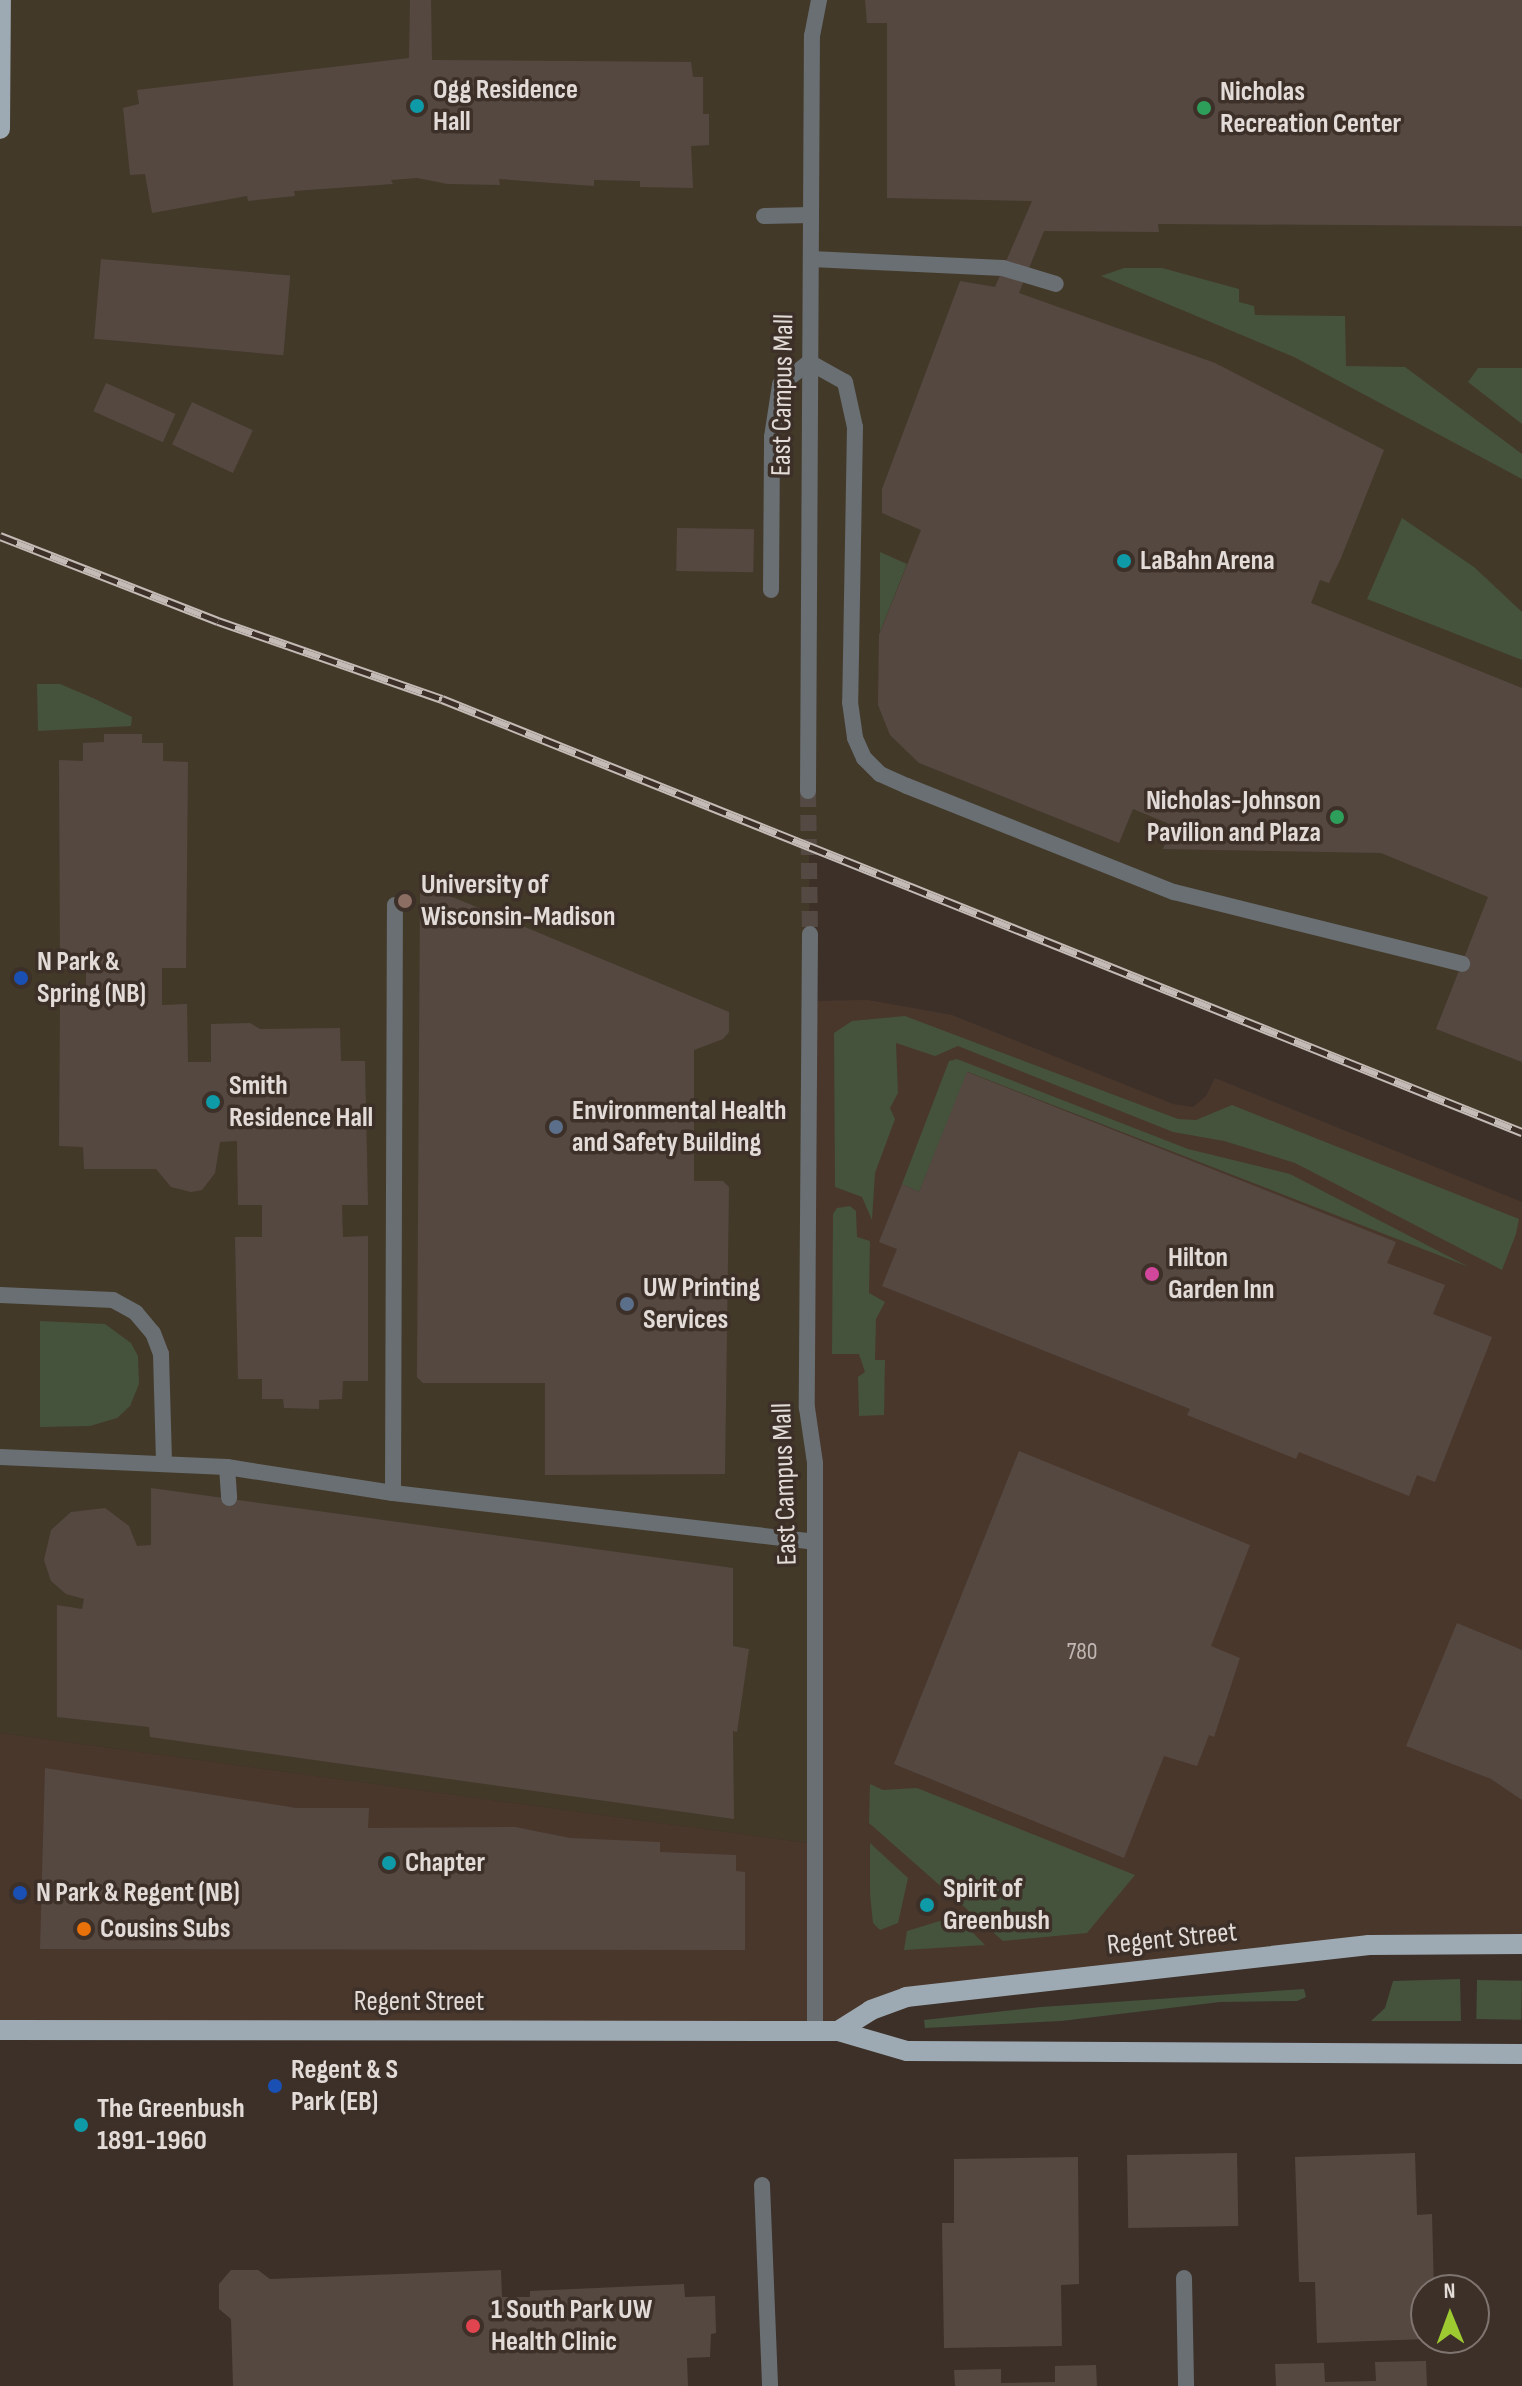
<!DOCTYPE html>
<style>
body{margin:0}
#map{position:relative;width:1522px;height:2386px;overflow:hidden;background:#3c3029;font-family:"Sofia Sans Condensed",sans-serif}
div>[style]{position:absolute}
[style*='--x']{left:calc(var(--x)*1px);top:calc(var(--y)*1px);width:calc(var(--w)*1px);rotate:calc(var(--a)*1deg)}
.built>*{inset:0;background:#49372c}
.education>*{inset:0;background:#433929}
.green>*{inset:0;background:#45523c;transform-origin:0 0}
.building>*{inset:0;background:#554841;transform-origin:0 0}
.street-tunnel>*{height:16px;margin-top:-8px;transform-origin:0;background:repeating-linear-gradient(90deg,#554a43 0 16px,transparent 0 24px)}
.lane>*{height:16px;margin:-8px;padding:0 8px;transform-origin:8px;border-radius:8px;background:#696f73}
.street>*{height:16px;margin:-8px;padding:0 8px;transform-origin:8px;border-radius:8px;background:#696f73}
.primary>*{height:20px;margin:-10px;padding:0 10px;transform-origin:10px;border-radius:10px;background:#9eaab3}
.rail>*{height:9px;margin-top:-4.5px;transform-origin:0;background:repeating-linear-gradient(90deg,#3c3029 0 18px,#c4bbb6 0 36px);box-sizing:border-box;border-block:2px solid #c4bbb6}
.dots>*{width:22px;height:22px;translate:-50% -50%;box-sizing:border-box;border:4px solid #3c3029;border-radius:50%}
span{translate:-50% -50%;white-space:nowrap;text-align:center;line-height:1.15;-webkit-text-stroke:7px #3c3029;paint-order:stroke}
.number-label{font-size:24px;color:#c0b6b2}
.number-label span{-webkit-text-stroke-width:0}
.poi-label{font-size:28px;color:#e3dbd7;font-weight:700}
.left{translate:0 -50%;text-align:left}
.right{translate:-100% -50%;text-align:right}
.street-label{font-size:28px;color:#e3dbd7}
.north{position:absolute;left:1410px;top:2274px;width:80px;height:80px;box-sizing:border-box;background:#3c3029;border:2px solid #7f746f;border-radius:50%;rotate:359deg;font-size:22px;font-weight:700;line-height:32px;text-align:center;color:#e3dbd7}
.north::after{content:'';display:block;margin:auto;width:28px;height:36px;background:#9dca30;clip-path:polygon(50% 0,100% 100%,50% 72%,0 100%)}
</style>
<div id="map">
<div class="built">
<i style="clip-path:polygon(868px 1000px,952px 1015px,1173px 1104px,1193px 1107px,1206px 1096px,1215px 1078px,1522px 1202px,1522px 1944px,1468px 1944px,906px 1997px,838px 2031px,0 2030px,0 1733px,815px 1844px,809px 1001px)"></i>
</div>
<div class="education">
<i style="clip-path:polygon(0 0,1522px 0,1522px 1132px,809px 845px,815px 1844px,0 1733px)"></i>
</div>
<div class="green">
<i style="clip-path:polygon(1124px 268px,1162px 268px,1239px 289px,1239px 302px,1254px 306px,1255px 315px,1345px 316px,1346px 366px,1405px 367px,1522px 454px,1522px 479px,1294px 357px,1101px 276px)"></i>
<i style="clip-path:polygon(1478px 368px,1522px 368px,1522px 424px,1468px 382px)"></i>
<i style="clip-path:polygon(1402px 518px,1474px 567px,1522px 612px,1522px 660px,1367px 599px)"></i>
<i style="clip-path:polygon(880px 552px,907px 564px,880px 632px)"></i>
<i style="clip-path:polygon(37px 684px,60px 684px,93px 698px,132px 717px,131px 726px,38px 731px)"></i>
<i style="clip-path:polygon(905px 1016px,1178px 1119px,1196px 1120px,1232px 1105px,1519px 1219px,1516px 1234px,1502px 1270px,1295px 1163px,1224px 1141px,1173px 1132px,958px 1046px,935px 1056px,896px 1043px,898px 1093px,890px 1108px,895px 1119px,875px 1173px,872px 1220px,862px 1197px,835px 1187px,834px 1033px,852px 1021px)"></i>
<i style="clip-path:polygon(957px 1059px,1188px 1149px,1290px 1174px,1469px 1267px,968px 1072px,919px 1192px,902px 1184px,949px 1061px)"></i>
<i style="clip-path:polygon(850px 1206px,856px 1211px,857px 1237px,870px 1241px,869px 1293px,885px 1302px,876px 1319px,875px 1360px,885px 1360px,884px 1415px,859px 1416px,858px 1377px,865px 1372px,859px 1354px,832px 1354px,833px 1214px,837px 1208px)"></i>
<i style="clip-path:polygon(40px 1321px,105px 1324px,131px 1343px,138px 1356px,139px 1384px,130px 1406px,117px 1418px,90px 1426px,40px 1427px)"></i>
<i style="clip-path:polygon(870px 1784px,883px 1790px,917px 1788px,1135px 1875px,1087px 1933px,1003px 1941px,869px 1823px)"></i>
<i style="clip-path:polygon(870px 1843px,908px 1878px,898px 1923px,880px 1930px,873px 1923px,870px 1894px)"></i>
<i style="clip-path:polygon(956px 1916px,985px 1945px,904px 1950px,907px 1931px)"></i>
<i style="clip-path:polygon(1460px 1979px,1461px 2021px,1371px 2021px,1385px 2008px,1393px 1981px)"></i>
<i style="left:1477px;top:1980px;width:45px;height:39px;rotate:1deg"></i>
<i style="clip-path:polygon(1304px 1989px,1306px 1997px,1297px 2001px,1220px 2002px,1061px 2021px,925px 2028px,924px 2020px,1041px 2007px)"></i>
</div>
<div class="building">
<i style="clip-path:polygon(410px 0,431px 0,432px 60px,691px 62px,693px 77px,703px 77px,703px 114px,709px 114px,709px 145px,691px 146px,693px 188px,640px 187px,640px 181px,594px 180px,594px 186px,499px 179px,500px 185px,448px 184px,417px 178px,391px 180px,393px 184px,294px 191px,295px 196px,248px 201px,247px 196px,152px 213px,145px 174px,130px 175px,123px 108px,139px 104px,137px 90px,409px 58px)"></i>
<i style="clip-path:polygon(865px 0,1522px 0,1522px 226px,1158px 224px,1159px 232px,1044px 231px,1019px 293px,1215px 363px,1384px 450px,1341px 558px,1329px 583px,1320px 580px,1311px 603px,1522px 688px,1522px 1062px,1436px 1029px,1488px 897px,1381px 853px,1163px 849px,1172px 825px,1133px 809px,1119px 843px,919px 763px,890px 735px,878px 705px,879px 635px,921px 530px,882px 513px,882px 489px,960px 281px,995px 287px,1032px 201px,887px 198px,887px 23px,867px 23px)"></i>
<i style="left:101px;top:259px;width:190px;height:80px;rotate:5deg"></i>
<i style="left:106px;top:383px;width:76px;height:31px;rotate:24deg"></i>
<i style="left:192px;top:402px;width:67px;height:47px;rotate:25deg"></i>
<i style="left:677px;top:528px;width:77px;height:43px;rotate:1deg"></i>
<i style="clip-path:polygon(104px 734px,142px 734px,142px 743px,163px 743px,163px 761px,188px 762px,186px 968px,162px 968px,162px 1005px,187px 1004px,188px 1062px,211px 1062px,211px 1024px,250px 1023px,260px 1029px,340px 1028px,341px 1061px,365px 1061px,368px 1205px,342px 1205px,343px 1237px,368px 1236px,368px 1381px,343px 1381px,342px 1399px,319px 1400px,319px 1409px,284px 1408px,283px 1399px,262px 1399px,262px 1379px,238px 1379px,235px 1237px,262px 1237px,262px 1205px,238px 1205px,237px 1141px,220px 1142px,215px 1173px,202px 1190px,191px 1192px,171px 1187px,156px 1169px,84px 1169px,83px 1147px,59px 1146px,60px 1003px,86px 1003px,86px 970px,60px 969px,59px 760px,83px 761px,83px 743px,104px 742px)"></i>
<i style="clip-path:polygon(426px 886px,729px 1012px,729px 1032px,723px 1039px,694px 1050px,694px 1181px,723px 1181px,729px 1187px,725px 1474px,545px 1475px,545px 1383px,423px 1383px,417px 1377px,420px 894px)"></i>
<i style="clip-path:polygon(967px 1072px,1396px 1242px,1387px 1263px,1445px 1285px,1433px 1314px,1492px 1337px,1435px 1482px,1417px 1475px,1409px 1496px,1299px 1452px,1296px 1459px,1187px 1415px,1190px 1409px,882px 1286px,897px 1249px,879px 1242px,902px 1184px,919px 1192px)"></i>
<i style="clip-path:polygon(1019px 1451px,1250px 1545px,1211px 1646px,1240px 1658px,1214px 1737px,1209px 1735px,1197px 1766px,1164px 1756px,1124px 1858px,894px 1764px)"></i>
<i style="clip-path:polygon(151px 1488px,733px 1568px,733px 1646px,749px 1649px,737px 1732px,733px 1731px,734px 1819px,150px 1737px,149px 1727px,57px 1717px,57px 1605px,82px 1609px,84px 1599px,66px 1594px,51px 1581px,44px 1560px,51px 1530px,71px 1512px,105px 1508px,129px 1526px,137px 1546px,151px 1545px)"></i>
<i style="clip-path:polygon(1457px 1623px,1522px 1650px,1522px 1800px,1491px 1779px,1406px 1746px)"></i>
<i style="clip-path:polygon(45px 1768px,296px 1808px,369px 1808px,368px 1828px,515px 1827px,570px 1838px,660px 1842px,660px 1852px,736px 1855px,736px 1871px,745px 1872px,745px 1950px,40px 1949px)"></i>
<i style="left:1237px;top:2153px;width:73px;height:110px;rotate:89deg"></i>
<i style="clip-path:polygon(1415px 2153px,1417px 2215px,1432px 2214px,1434px 2290px,1426px 2290px,1426px 2339px,1317px 2343px,1315px 2282px,1299px 2282px,1295px 2157px)"></i>
<i style="clip-path:polygon(1078px 2157px,1079px 2284px,1061px 2285px,1062px 2346px,944px 2348px,942px 2223px,954px 2223px,954px 2159px)"></i>
<i style="clip-path:polygon(231px 2270px,258px 2270px,270px 2279px,501px 2270px,502px 2297px,530px 2297px,530px 2291px,684px 2284px,685px 2297px,715px 2296px,716px 2333px,711px 2334px,710px 2357px,687px 2358px,688px 2386px,233px 2386px,231px 2319px,219px 2309px,219px 2284px)"></i>
<i style="clip-path:polygon(1426px 2361px,1427px 2386px,1276px 2386px,1275px 2364px,1324px 2363px,1325px 2382px,1376px 2381px,1375px 2362px)"></i>
<i style="clip-path:polygon(1096px 2365px,1097px 2386px,955px 2386px,954px 2370px,1001px 2369px,1001px 2383px,1055px 2382px,1055px 2366px)"></i>
</div>
<div class="street-tunnel">
<i style="--x:808;--y:791;--w:143;--a:89.2"></i>
</div>
<div class="lane">
<i style="--x:907;--y:786;--w:287;--a:21.7"></i>
<i style="--x:1174;--y:892;--w:297;--a:14"></i>
<i style="--x:0;--y:1295;--w:113;--a:2.5"></i>
<i style="--x:113;--y:1300;--w:26;--a:29"></i>
<i style="--x:136;--y:1313;--w:26;--a:50"></i>
<i style="--x:153;--y:1333;--w:22;--a:69"></i>
<i style="--x:161;--y:1354;--w:108;--a:88.4"></i>
<i style="--x:0;--y:1457;--w:227;--a:2.5"></i>
<i style="--x:227;--y:1467;--w:168;--a:8.9"></i>
<i style="--x:393;--y:1493;--w:424;--a:6.6"></i>
<i style="--x:227;--y:1467;--w:31;--a:86"></i>
<i style="--x:393;--y:1493;--w:588;--a:-89.81"></i>
<i style="--x:762;--y:2185;--w:201;--a:87.7"></i>
<i style="--x:1184;--y:2278;--w:108;--a:88.9"></i>
</div>
<div class="street">
<i style="--x:764;--y:216;--w:47;--a:-1.2"></i>
<i style="--x:811;--y:259;--w:192;--a:2.7"></i>
<i style="--x:1003;--y:268;--w:55;--a:16.8"></i>
<i style="--x:809;--y:362;--w:41;--a:29.1"></i>
<i style="--x:845;--y:382;--w:46;--a:77.5"></i>
<i style="--x:855;--y:427;--w:275;--a:91"></i>
<i style="--x:850;--y:702;--w:36;--a:82"></i>
<i style="--x:855;--y:738;--w:22;--a:66"></i>
<i style="--x:864;--y:758;--w:23;--a:45"></i>
<i style="--x:880;--y:774;--w:30;--a:24"></i>
<i style="--x:771;--y:590;--w:153;--a:-89.6"></i>
<i style="--x:772;--y:437;--w:53;--a:-81.3"></i>
<i style="--x:780;--y:385;--w:37;--a:-38"></i>
<i style="--x:808;--y:791;--w:755;--a:-89.7"></i>
<i style="--x:812;--y:36;--w:37;--a:-79"></i>
<i style="--x:810;--y:934;--w:474;--a:90.4"></i>
<i style="--x:807;--y:1408;--w:56;--a:81.7"></i>
<i style="--x:815;--y:1463;--w:568;--a:90"></i>
</div>
<div class="primary">
<i style="--x:0;--y:129;--w:129;--a:-89.6"></i>
<i style="--x:0;--y:2030;--w:838;--a:0.07"></i>
<i style="--x:838;--y:2031;--w:72;--a:16.2"></i>
<i style="--x:907;--y:2051;--w:615;--a:0.28"></i>
<i style="--x:838;--y:2031;--w:39;--a:-32"></i>
<i style="--x:871;--y:2010;--w:37;--a:-20"></i>
<i style="--x:906;--y:1997;--w:466;--a:-6.4"></i>
<i style="--x:1369;--y:1945;--w:153;--a:-0.4"></i>
</div>
<div class="rail">
<i style="--x:0;--y:536;--w:234;--a:21.3"></i>
<i style="--x:218;--y:621;--w:237;--a:19.2"></i>
<i style="--x:442;--y:699;--w:1164;--a:21.85"></i>
</div>
<div class="dots">
<i style="left:417px;top:106px;background:#0f9aa8"></i>
<i style="left:1204px;top:108px;background:#2e9e5b"></i>
<i style="left:1124px;top:561px;background:#0f9aa8"></i>
<i style="left:1337px;top:817px;background:#2e9e5b"></i>
<i style="left:405px;top:901px;background:#8d6e63"></i>
<i style="left:21px;top:978px;background:#1a4fb4"></i>
<i style="left:213px;top:1102px;background:#0f9aa8"></i>
<i style="left:556px;top:1127px;background:#5c6f8a"></i>
<i style="left:1152px;top:1274px;background:#d1479c"></i>
<i style="left:627px;top:1304px;background:#5c6f8a"></i>
<i style="left:389px;top:1863px;background:#0f9aa8"></i>
<i style="left:20px;top:1893px;background:#1a4fb4"></i>
<i style="left:927px;top:1905px;background:#0f9aa8"></i>
<i style="left:84px;top:1929px;background:#e8710a"></i>
<i style="left:275px;top:2086px;background:#1a4fb4"></i>
<i style="left:81px;top:2125px;background:#0f9aa8"></i>
<i style="left:473px;top:2326px;background:#e0444e"></i>
</div>
<div class="number-label">
<span style="left:1082px;top:1652px">780</span>
</div>
<div class="poi-label">
<span class="left" style="left:433px;top:106px">Ogg Residence<br>Hall</span>
<span class="left" style="left:1220px;top:108px">Nicholas<br>Recreation Center</span>
<span class="left" style="left:1140px;top:561px">LaBahn Arena</span>
<span class="right" style="left:1321px;top:817px">Nicholas-Johnson<br>Pavilion and Plaza</span>
<span class="left" style="left:421px;top:901px">University of<br>Wisconsin-Madison</span>
<span class="left" style="left:37px;top:978px">N Park &amp;<br>Spring (NB)</span>
<span class="left" style="left:229px;top:1102px">Smith<br>Residence Hall</span>
<span class="left" style="left:572px;top:1127px">Environmental Health<br>and Safety Building</span>
<span class="left" style="left:1168px;top:1274px">Hilton<br>Garden Inn</span>
<span class="left" style="left:643px;top:1304px">UW Printing<br>Services</span>
<span class="left" style="left:405px;top:1863px">Chapter</span>
<span class="left" style="left:943px;top:1905px">Spirit of<br>Greenbush</span>
<span class="left" style="left:36px;top:1893px">N Park &amp; Regent (NB)</span>
<span class="left" style="left:100px;top:1929px">Cousins Subs</span>
<span class="left" style="left:291px;top:2086px">Regent &amp; S<br>Park (EB)</span>
<span class="left" style="left:97px;top:2125px">The Greenbush<br>1891-1960</span>
<span class="left" style="left:491px;top:2326px">1 South Park UW<br>Health Clinic</span>
</div>
<div class="street-label">
<span style="left:783px;top:395px;rotate:-89deg">East Campus Mall</span>
<span style="left:785px;top:1484px;rotate:-92deg">East Campus Mall</span>
<span style="left:1172px;top:1939px;rotate:-6deg">Regent Street</span>
<span style="left:419px;top:2002px">Regent Street</span>
</div>
<div class="north">N</div>
</div>
